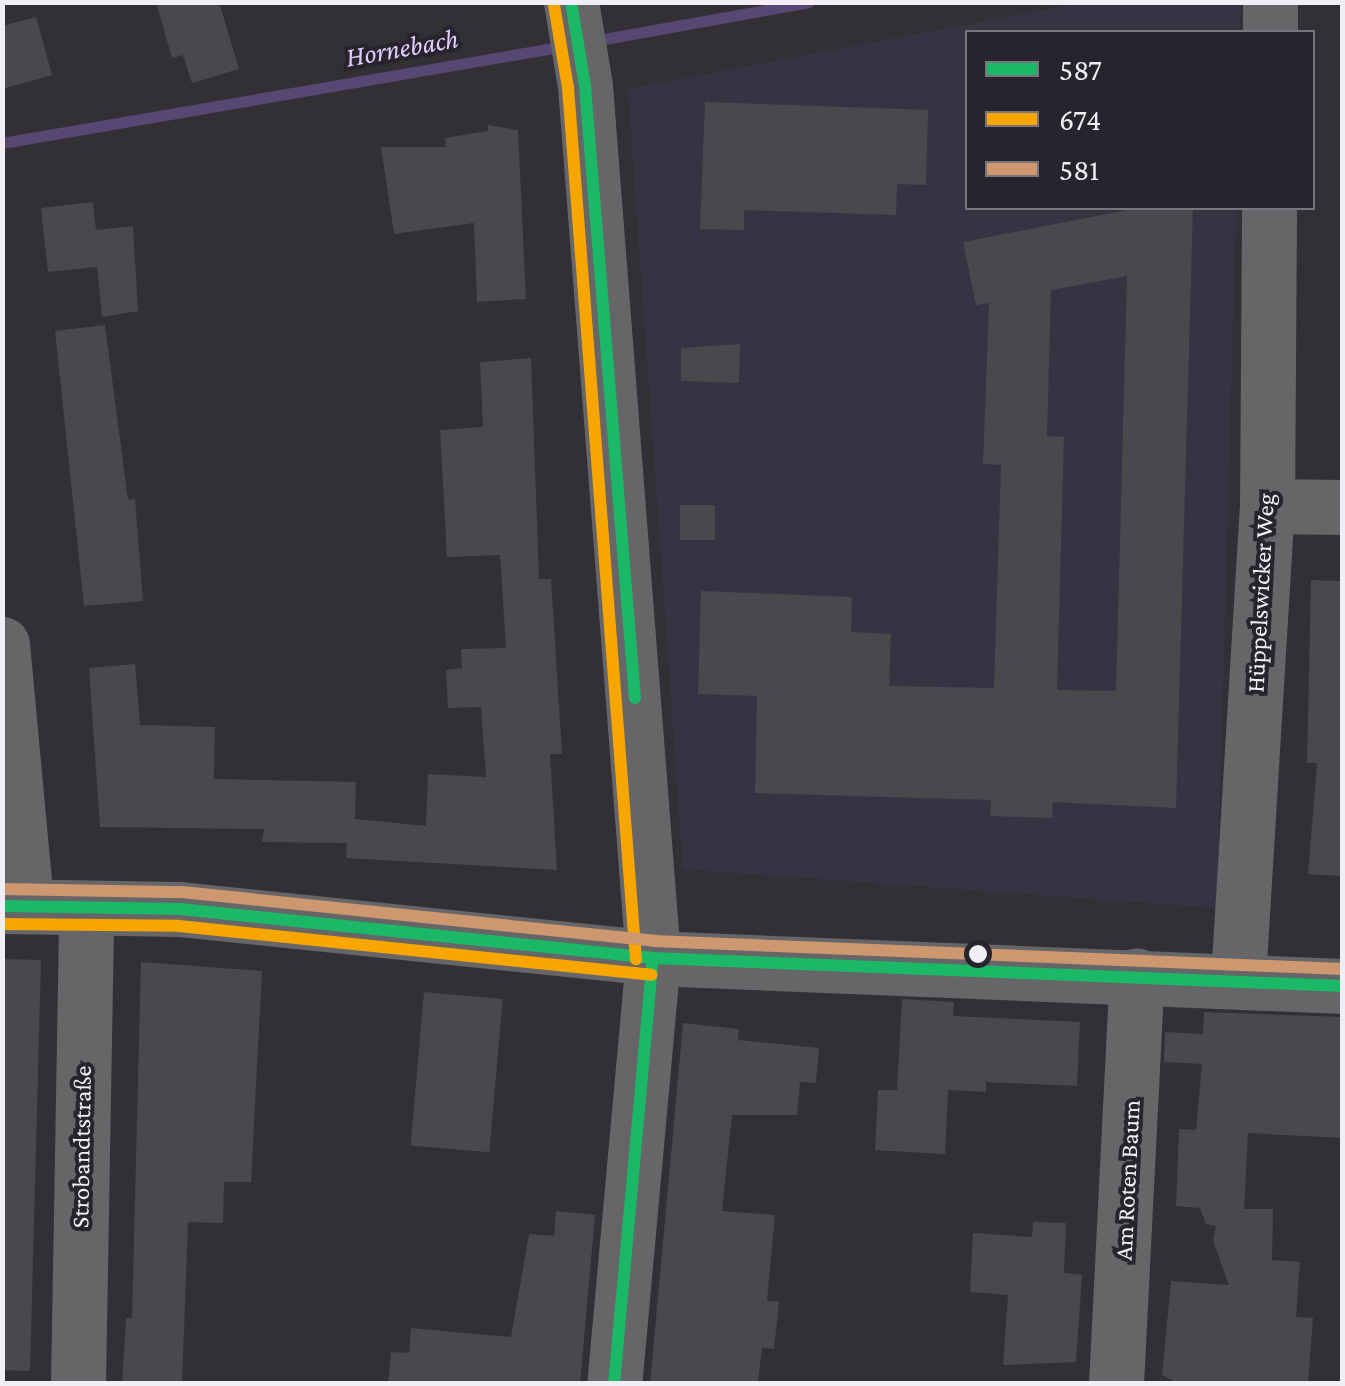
<!DOCTYPE html>
<meta charset="utf-8">
<style>
body{margin:0}
#map{position:relative;width:1345px;height:1386px;overflow:hidden;background:#323035;font-family:"Crimson Pro",serif}
div>[style]{position:absolute}
[style*='--x']{left:calc(var(--x)*1px);top:calc(var(--y)*1px);width:calc(var(--w)*1px);rotate:calc(var(--a)*1deg)}
.built>*{inset:0;background:#383342}
.stream>*{height:11px;margin:-5.5px;padding:0 5.5px;transform-origin:5.5px;border-radius:5.5px;background:#564873}
.building>*{inset:0;background:#49484c;transform-origin:0 0}
.minor>*{height:55px;margin:-27.5px;padding:0 27.5px;transform-origin:27.5px;border-radius:27.5px;background:#666568}
.bus-1>*{height:12px;margin:-6px;padding:0 6px;transform-origin:6px;border-radius:6px;background:#1ab867}
.bus-2>*{height:12px;margin:-6px;padding:0 6px;transform-origin:6px;border-radius:6px;background:#f7a600}
.bus-3>*{height:12px;margin:-6px;padding:0 6px;transform-origin:6px;border-radius:6px;background:#cd976f}
.dots>*{width:28px;height:28px;translate:-50% -50%;box-sizing:border-box;border:5px solid #27242d;border-radius:50%}
span{translate:-50% -50%;white-space:nowrap;text-align:center;line-height:1.15;-webkit-text-stroke:8px #27242d;paint-order:stroke}
.street-label{font-size:25px;color:#f1eff5}
.water-label{font-size:28px;color:#decffd;font-style:italic}
.frame{position:absolute;inset:0;border:5px solid #f1eff5;pointer-events:none}
.legend{position:absolute;left:965px;top:30px;width:350px;height:180px;box-sizing:border-box;background:#27242d;border:2px solid #78757d;margin:0;padding:12px 18px;list-style:none;font-size:30px;color:#f1eff5}
.legend li{display:flex;align-items:center;gap:20px;height:50px}
.legend b{width:50px;border:2px solid #78757d}
</style>
<div id="map">
<div class="built">
<i style="clip-path:polygon(1080px 3px,1241px 3px,1240px 32px,968px 32px,968px 208px,1236px 208px,1217px 908px,683px 869px,628px 89px)"></i>
</div>
<div class="stream">
<i style="--x:593;--y:41;--w:219;--a:-10.2"></i>
<i style="--x:2;--y:143;--w:571;--a:-9.78"></i>
</div>
<div class="building">
<i style="clip-path:polygon(156px 2px,219px 2px,239px 69px,192px 83px,183px 55px,172px 58px)"></i>
<i style="clip-path:polygon(36px 17px,52px 75px,2px 89px,2px 26px)"></i>
<i style="clip-path:polygon(705px 102px,928px 110px,926px 185px,897px 184px,896px 215px,744px 210px,744px 230px,700px 229px)"></i>
<i style="clip-path:polygon(488px 125px,518px 130px,526px 299px,477px 302px,474px 223px,394px 234px,381px 147px,446px 147px,445px 138px,488px 131px)"></i>
<i style="clip-path:polygon(93px 202px,96px 230px,133px 226px,138px 311px,102px 317px,97px 267px,48px 272px,41px 208px)"></i>
<i style="clip-path:polygon(evenodd,1137px 208px,1193px 208px,1176px 808px,1053px 802px,1052px 818px,990px 816px,991px 800px,755px 793px,757px 696px,698px 694px,701px 591px,852px 597px,851px 632px,891px 634px,889px 686px,994px 688px,1001px 465px,983px 464px,989px 303px,976px 305px,963px 242px,1137px 208px,1127px 276px,1116px 691px,1057px 690px,1064px 437px,1047px 436px,1051px 290px,1127px 276px)"></i>
<i style="clip-path:polygon(105px 325px,128px 500px,135px 499px,143px 601px,84px 606px,55px 331px)"></i>
<i style="clip-path:polygon(740px 344px,739px 383px,681px 381px,681px 348px)"></i>
<i style="clip-path:polygon(531px 358px,539px 579px,551px 579px,562px 754px,550px 754px,557px 870px,346px 858px,347px 843px,262px 842px,264px 829px,100px 827px,89px 668px,135px 664px,140px 725px,215px 727px,214px 779px,356px 782px,355px 819px,426px 826px,428px 774px,486px 777px,481px 707px,448px 708px,446px 670px,462px 668px,461px 649px,506px 648px,500px 555px,447px 557px,440px 430px,483px 427px,480px 362px)"></i>
<i style="left:680px;top:505px;width:35px;height:35px"></i>
<i style="clip-path:polygon(1311px 580px,1342px 581px,1342px 876px,1308px 874px,1317px 763px,1307px 763px)"></i>
<i style="clip-path:polygon(2px 959px,41px 960px,30px 1371px,2px 1370px)"></i>
<i style="clip-path:polygon(141px 962px,262px 971px,251px 1182px,224px 1182px,223px 1223px,188px 1222px,182px 1384px,122px 1384px,126px 1318px,132px 1318px)"></i>
<i style="left:424px;top:992px;width:79px;height:154px;rotate:5deg"></i>
<i style="clip-path:polygon(902px 999px,954px 1002px,953px 1016px,1080px 1022px,1077px 1086px,986px 1082px,986px 1092px,948px 1090px,945px 1154px,875px 1150px,878px 1090px,897px 1090px)"></i>
<i style="clip-path:polygon(1204px 1012px,1342px 1017px,1342px 1138px,1248px 1133px,1244px 1209px,1273px 1209px,1272px 1260px,1300px 1262px,1296px 1317px,1313px 1318px,1308px 1384px,1179px 1384px,1162px 1375px,1171px 1281px,1229px 1285px,1213px 1241px,1216px 1226px,1206px 1224px,1200px 1208px,1176px 1206px,1179px 1129px,1196px 1130px,1202px 1064px,1164px 1062px,1165px 1032px,1203px 1034px)"></i>
<i style="clip-path:polygon(683px 1023px,739px 1029px,738px 1040px,819px 1048px,816px 1083px,800px 1082px,797px 1115px,732px 1115px,722px 1211px,775px 1215px,767px 1301px,779px 1302px,774px 1349px,762px 1348px,758px 1381px,650px 1384px)"></i>
<i style="clip-path:polygon(556px 1211px,595px 1215px,580px 1384px,388px 1384px,391px 1352px,409px 1353px,411px 1328px,511px 1337px,529px 1234px,554px 1236px)"></i>
<i style="clip-path:polygon(1033px 1222px,1066px 1223px,1064px 1273px,1082px 1275px,1076px 1362px,1003px 1365px,1008px 1295px,970px 1292px,973px 1233px,1032px 1237px)"></i>
</div>
<div class="minor">
<i style="--x:571;--y:2;--w:85;--a:80.5"></i>
<i style="--x:585;--y:86;--w:875;--a:85.54"></i>
<i style="--x:653;--y:958;--w:428;--a:95.2"></i>
<i style="--x:1270;--y:32;--w:30;--a:-90"></i>
<i style="--x:1267;--y:506;--w:75;--a:0.8"></i>
<i style="--x:2;--y:644;--w:262;--a:84.7"></i>
<i style="--x:2;--y:906;--w:178;--a:1"></i>
<i style="--x:180;--y:909;--w:476;--a:5.9"></i>
<i style="--x:653;--y:958;--w:690;--a:2.33"></i>
<i style="--x:1238;--y:979;--w:474;--a:-86.5"></i>
<i style="--x:1267;--y:506;--w:298;--a:-89.6"></i>
<i style="--x:78;--y:1384;--w:474;--a:-89"></i>
<i style="--x:1116;--y:1384;--w:409;--a:-87.1"></i>
</div>
<div class="bus-1">
<i style="--x:571;--y:2;--w:85;--a:80.5"></i>
<i style="--x:585;--y:86;--w:614;--a:85.33"></i>
<i style="--x:2;--y:906;--w:178;--a:1"></i>
<i style="--x:180;--y:909;--w:476;--a:5.9"></i>
<i style="--x:653;--y:958;--w:690;--a:2.33"></i>
<i style="--x:614;--y:1384;--w:428;--a:-84.8"></i>
</div>
<div class="bus-2">
<i style="--x:554;--y:5;--w:84;--a:80.4"></i>
<i style="--x:568;--y:88;--w:874;--a:85.54"></i>
<i style="--x:2;--y:924;--w:177;--a:0.6"></i>
<i style="--x:179;--y:926;--w:475;--a:5.9"></i>
</div>
<div class="bus-3">
<i style="--x:2;--y:889;--w:180;--a:1"></i>
<i style="--x:182;--y:892;--w:475;--a:5.9"></i>
<i style="--x:654;--y:941;--w:689;--a:2.33"></i>
</div>
<div class="dots">
<i style="left:978px;top:954px;background:#f1eff5"></i>
</div>
<div class="street-label">
<span style="left:1261px;top:593px;rotate:-87deg">Hüppelswicker Weg</span>
<span style="left:82px;top:1147px;rotate:-89deg">Strobandtstraße</span>
<span style="left:1128px;top:1180px;rotate:-87deg">Am Roten Baum</span>
</div>
<div class="water-label">
<span style="left:402px;top:48px;rotate:-10deg">Hornebach</span>
</div>
<div class="frame"></div>
<ul class="legend">
<li><b style="height:12px;background:#1ab867"></b>587</li>
<li><b style="height:12px;background:#f7a600"></b>674</li>
<li><b style="height:12px;background:#cd976f"></b>581</li>
</ul>
</div>
